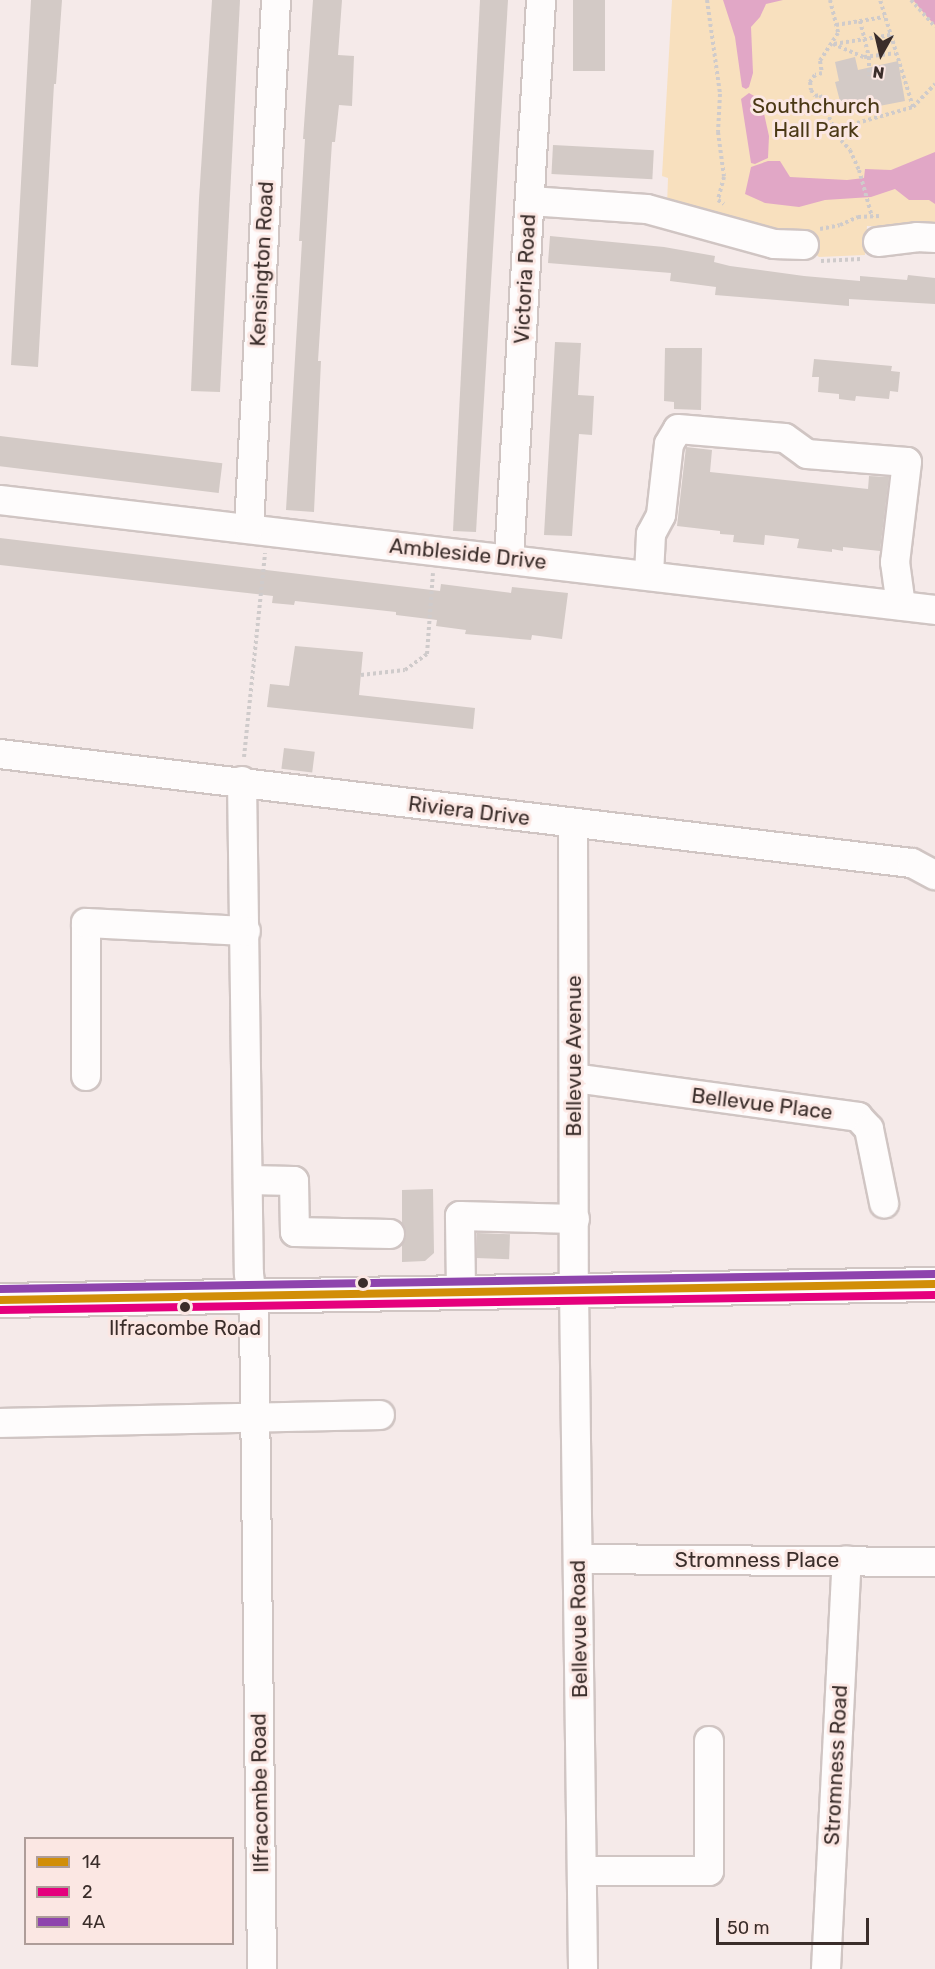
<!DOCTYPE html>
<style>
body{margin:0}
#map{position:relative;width:935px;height:1969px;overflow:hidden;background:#f5eae9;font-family:Rubik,sans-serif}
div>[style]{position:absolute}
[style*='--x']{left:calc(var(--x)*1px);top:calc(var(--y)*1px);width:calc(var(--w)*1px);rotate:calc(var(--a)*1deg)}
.green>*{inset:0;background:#f8e0be}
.water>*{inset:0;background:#e1a7c6}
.building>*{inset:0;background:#d3cac6;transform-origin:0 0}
.path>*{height:4px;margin-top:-2px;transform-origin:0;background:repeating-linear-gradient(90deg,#cfcbcb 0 3px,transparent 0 6px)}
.roads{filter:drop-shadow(2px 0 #d0c5c3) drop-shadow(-2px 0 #d0c5c3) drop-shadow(0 2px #d0c5c3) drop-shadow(0 -2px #d0c5c3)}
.minor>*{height:28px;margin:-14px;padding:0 14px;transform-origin:14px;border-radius:14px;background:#fefcfc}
.major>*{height:33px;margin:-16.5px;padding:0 16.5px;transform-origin:16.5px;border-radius:16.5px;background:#fefcfc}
.bus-1>*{height:8px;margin:-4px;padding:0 4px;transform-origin:4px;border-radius:4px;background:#d18e08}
.bus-2>*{height:8px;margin:-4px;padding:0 4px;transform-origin:4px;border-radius:4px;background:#e5007d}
.bus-3>*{height:8px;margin:-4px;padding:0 4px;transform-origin:4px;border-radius:4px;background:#8e44ad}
.dots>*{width:16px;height:16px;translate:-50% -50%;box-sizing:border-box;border:3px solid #fbe7e3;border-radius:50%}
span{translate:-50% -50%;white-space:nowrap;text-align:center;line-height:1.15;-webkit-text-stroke:6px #fbe7e3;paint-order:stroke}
.bus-label{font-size:20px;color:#3a2d2a}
.park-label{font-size:21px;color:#4a3815}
.street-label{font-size:21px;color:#3a2d2a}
.legend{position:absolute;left:24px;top:1837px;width:210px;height:108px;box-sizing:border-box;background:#fbe7e3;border:2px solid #ae9d99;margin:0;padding:8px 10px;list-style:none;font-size:18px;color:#3a2d2a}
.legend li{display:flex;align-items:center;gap:12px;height:30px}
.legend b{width:30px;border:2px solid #ae9d99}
.north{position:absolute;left:851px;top:24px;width:60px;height:60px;-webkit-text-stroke:4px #fbe7e3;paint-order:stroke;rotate:188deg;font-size:16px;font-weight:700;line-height:24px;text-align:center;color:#3a2d2a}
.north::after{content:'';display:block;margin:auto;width:21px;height:27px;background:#3a2d2a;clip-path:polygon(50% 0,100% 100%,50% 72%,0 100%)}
.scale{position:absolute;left:716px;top:1918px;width:153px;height:27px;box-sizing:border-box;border:3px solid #3a2d2a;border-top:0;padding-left:8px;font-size:18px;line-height:21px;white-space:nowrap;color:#3a2d2a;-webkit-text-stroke:4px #fbe7e3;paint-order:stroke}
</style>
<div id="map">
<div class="green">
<i style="clip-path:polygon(672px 0,935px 0,935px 228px,867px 226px,865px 255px,819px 257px,813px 252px,769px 237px,667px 206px,668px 178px,662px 176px)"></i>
</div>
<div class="water">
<i style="clip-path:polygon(723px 0,783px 0,766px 4px,760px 17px,751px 27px,753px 73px,749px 87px,746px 89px,742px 87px,735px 37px)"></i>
<i style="clip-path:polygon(913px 0,935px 0,935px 25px,928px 18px)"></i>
<i style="clip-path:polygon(749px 93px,761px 100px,769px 136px,768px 158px,755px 164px,751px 163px,741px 99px)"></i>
<i style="clip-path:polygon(935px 152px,935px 204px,929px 200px,909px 200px,895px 189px,871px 197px,825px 200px,799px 207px,765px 203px,745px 194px,751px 167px,768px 161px,780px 161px,790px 177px,847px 180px,864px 178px,865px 169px,891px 170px)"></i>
</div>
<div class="building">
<i style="clip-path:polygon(31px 0,62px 0,56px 84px,54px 84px,38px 367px,11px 365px)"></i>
<i style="clip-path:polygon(212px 0,240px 0,220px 392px,191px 391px,199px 199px)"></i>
<i style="clip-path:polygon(313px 0,342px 0,338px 55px,354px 56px,352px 106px,339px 105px,335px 142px,332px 142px,318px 361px,321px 361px,314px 512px,286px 510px,302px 241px,299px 241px,305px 139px,303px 139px)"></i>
<i style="clip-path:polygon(480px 0,508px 0,476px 532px,453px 531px)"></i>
<i style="left:573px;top:0;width:32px;height:71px"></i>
<i style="clip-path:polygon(855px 57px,858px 70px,898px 61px,905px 101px,843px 113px,835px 82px,839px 81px,835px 62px)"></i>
<i style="left:553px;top:145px;width:101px;height:29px;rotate:3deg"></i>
<i style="clip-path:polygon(550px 236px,664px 247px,715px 256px,714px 262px,730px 266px,804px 276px,860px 281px,860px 276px,907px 280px,908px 275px,935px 278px,935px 304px,849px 299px,849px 306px,715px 295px,716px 287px,670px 281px,671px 273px,548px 263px)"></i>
<i style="clip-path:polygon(555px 342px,581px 343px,578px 395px,594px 396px,592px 435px,579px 434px,572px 536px,544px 535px)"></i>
<i style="clip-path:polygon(665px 348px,702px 348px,701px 410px,674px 409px,674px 402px,664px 401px)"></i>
<i style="clip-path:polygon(814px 359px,892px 366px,891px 371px,900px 372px,898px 392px,890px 391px,889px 399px,856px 396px,855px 401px,839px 399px,839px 394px,818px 392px,819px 377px,812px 377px)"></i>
<i style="left:0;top:436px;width:224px;height:30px;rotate:7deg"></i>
<i style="clip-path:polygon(686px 447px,712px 450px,710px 472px,868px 489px,869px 476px,889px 477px,880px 551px,843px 547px,843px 551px,832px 549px,832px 552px,797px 548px,799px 539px,765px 535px,764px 545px,733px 542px,734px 535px,720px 534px,720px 531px,677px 526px)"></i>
<i style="clip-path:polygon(0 538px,440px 591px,441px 584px,511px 593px,512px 587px,568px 593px,562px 639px,532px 635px,531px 640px,465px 634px,466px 630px,436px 626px,437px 620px,396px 615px,396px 612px,295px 601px,294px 605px,272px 603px,273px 596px,0 565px)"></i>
<i style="clip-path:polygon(295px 646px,363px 652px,359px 695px,475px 708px,473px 729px,267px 707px,270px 684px,289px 686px)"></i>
<i style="left:284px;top:748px;width:31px;height:21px;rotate:7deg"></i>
<i style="clip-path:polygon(433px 1189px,434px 1253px,425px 1261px,402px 1262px,402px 1245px,406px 1234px,402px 1223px,402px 1190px)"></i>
<i style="left:477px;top:1233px;width:33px;height:25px;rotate:2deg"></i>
</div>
<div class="path">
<i style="--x:707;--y:0;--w:95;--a:82.1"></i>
<i style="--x:720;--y:94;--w:38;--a:93"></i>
<i style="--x:718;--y:132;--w:45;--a:82.4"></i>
<i style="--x:724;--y:177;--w:24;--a:105"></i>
<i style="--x:718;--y:200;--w:7;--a:34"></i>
<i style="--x:830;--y:0;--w:34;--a:76"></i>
<i style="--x:838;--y:33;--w:33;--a:123"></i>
<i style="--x:820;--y:61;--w:12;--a:81"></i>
<i style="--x:822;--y:73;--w:7;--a:164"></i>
<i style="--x:815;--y:75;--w:9;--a:126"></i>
<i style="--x:810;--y:82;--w:8;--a:83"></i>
<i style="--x:811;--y:90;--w:7;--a:56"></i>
<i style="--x:815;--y:96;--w:5;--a:-11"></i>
<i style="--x:820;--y:95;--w:44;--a:67.5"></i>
<i style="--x:837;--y:136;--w:19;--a:47"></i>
<i style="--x:850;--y:150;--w:22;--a:66"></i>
<i style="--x:859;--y:170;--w:49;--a:74.5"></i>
<i style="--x:911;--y:0;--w:36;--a:48"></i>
<i style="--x:860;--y:21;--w:37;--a:76"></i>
<i style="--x:869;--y:57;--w:19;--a:90"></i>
<i style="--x:836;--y:25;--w:49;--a:-9.5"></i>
<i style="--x:833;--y:44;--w:34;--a:23"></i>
<i style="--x:864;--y:57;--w:31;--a:-7"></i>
<i style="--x:834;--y:44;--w:57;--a:-9.1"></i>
<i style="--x:913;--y:107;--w:32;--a:-46"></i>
<i style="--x:837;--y:136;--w:24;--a:-33"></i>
<i style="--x:857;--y:123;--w:58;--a:-15.9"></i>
<i style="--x:913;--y:107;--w:112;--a:-107.1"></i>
<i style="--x:820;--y:229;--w:20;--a:-11"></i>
<i style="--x:840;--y:225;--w:20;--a:-24"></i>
<i style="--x:858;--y:217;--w:21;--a:-3"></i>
<i style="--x:821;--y:261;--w:40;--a:-2.9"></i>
<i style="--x:361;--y:675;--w:44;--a:-6.5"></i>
<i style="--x:405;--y:670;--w:27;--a:-36"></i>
<i style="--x:427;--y:654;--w:81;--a:-85.8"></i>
<i style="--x:244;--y:757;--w:205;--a:-84.1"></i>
</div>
<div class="roads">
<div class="minor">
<i style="--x:530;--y:201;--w:117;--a:3.9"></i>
<i style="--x:647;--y:209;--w:132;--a:15.4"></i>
<i style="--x:774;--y:244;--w:30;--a:2"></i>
<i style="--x:878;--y:242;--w:39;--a:-7"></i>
<i style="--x:917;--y:237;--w:18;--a:3"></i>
<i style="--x:0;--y:500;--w:941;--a:6.71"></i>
<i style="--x:249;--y:528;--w:529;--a:-87.07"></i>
<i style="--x:509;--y:559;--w:560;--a:-86.72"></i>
<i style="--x:649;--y:575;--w:41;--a:-87.2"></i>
<i style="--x:651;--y:534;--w:21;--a:-62"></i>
<i style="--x:661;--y:515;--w:71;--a:-83.6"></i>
<i style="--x:669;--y:444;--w:17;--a:-59"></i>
<i style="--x:678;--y:429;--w:107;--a:4.8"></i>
<i style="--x:785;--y:438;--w:27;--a:36"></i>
<i style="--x:807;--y:454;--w:100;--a:4.6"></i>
<i style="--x:907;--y:462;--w:101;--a:96.8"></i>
<i style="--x:895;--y:562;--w:44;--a:82.2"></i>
<i style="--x:0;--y:754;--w:918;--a:6.82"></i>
<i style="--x:912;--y:863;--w:26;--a:28"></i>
<i style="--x:242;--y:781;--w:493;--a:89.2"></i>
<i style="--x:249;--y:1274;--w:40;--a:82.9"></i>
<i style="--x:254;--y:1314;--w:655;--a:89.3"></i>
<i style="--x:573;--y:824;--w:465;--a:89.9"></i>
<i style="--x:574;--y:1289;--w:680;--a:89.24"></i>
<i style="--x:86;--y:1076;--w:153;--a:-90"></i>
<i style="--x:86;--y:923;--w:160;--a:2.9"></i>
<i style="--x:574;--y:1078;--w:287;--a:7.8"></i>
<i style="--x:858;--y:1117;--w:16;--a:47"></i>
<i style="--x:869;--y:1129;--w:76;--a:78.5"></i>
<i style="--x:249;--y:1180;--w:45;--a:1.3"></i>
<i style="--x:294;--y:1181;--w:51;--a:88.9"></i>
<i style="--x:295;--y:1232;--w:95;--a:1.2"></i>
<i style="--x:461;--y:1291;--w:75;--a:-90.8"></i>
<i style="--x:460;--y:1216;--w:115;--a:1.5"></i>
<i style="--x:0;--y:1423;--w:380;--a:-1.2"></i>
<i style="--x:578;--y:1559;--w:357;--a:0.5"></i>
<i style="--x:582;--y:1871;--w:127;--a:0"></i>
<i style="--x:709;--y:1871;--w:130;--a:-90"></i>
<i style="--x:826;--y:1969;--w:409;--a:-87.1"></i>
</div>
<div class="major">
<i style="--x:0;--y:1300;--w:935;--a:-0.98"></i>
</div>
</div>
<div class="bus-1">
<i style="--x:0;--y:1300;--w:935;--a:-0.98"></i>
</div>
<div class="bus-2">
<i style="--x:0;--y:1310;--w:935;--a:-0.92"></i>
</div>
<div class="bus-3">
<i style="--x:0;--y:1289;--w:935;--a:-0.92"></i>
</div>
<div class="dots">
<i style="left:363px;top:1283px;background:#3a2d2a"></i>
<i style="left:185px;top:1307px;background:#3a2d2a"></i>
</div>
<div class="bus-label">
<span style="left:185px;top:1328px">Ilfracombe Road</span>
</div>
<div class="park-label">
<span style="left:816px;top:118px">Southchurch<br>Hall Park</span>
</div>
<div class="street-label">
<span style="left:262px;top:264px;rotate:-87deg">Kensington Road</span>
<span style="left:525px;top:279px;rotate:-87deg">Victoria Road</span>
<span style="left:468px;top:554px;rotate:6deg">Ambleside Drive</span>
<span style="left:469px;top:811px;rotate:7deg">Riviera Drive</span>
<span style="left:574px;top:1056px;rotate:-90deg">Bellevue Avenue</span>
<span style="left:762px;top:1104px;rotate:7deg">Bellevue Place</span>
<span style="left:757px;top:1560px">Stromness Place</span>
<span style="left:579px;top:1629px;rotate:-91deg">Bellevue Road</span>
<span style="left:836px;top:1765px;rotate:-87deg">Stromness Road</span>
<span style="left:260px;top:1793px;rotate:-91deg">Ilfracombe Road</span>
</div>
<ul class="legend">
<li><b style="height:8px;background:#d18e08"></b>14</li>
<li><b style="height:8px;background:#e5007d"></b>2</li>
<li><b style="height:8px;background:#8e44ad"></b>4A</li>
</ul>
<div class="north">N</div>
<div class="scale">50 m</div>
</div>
